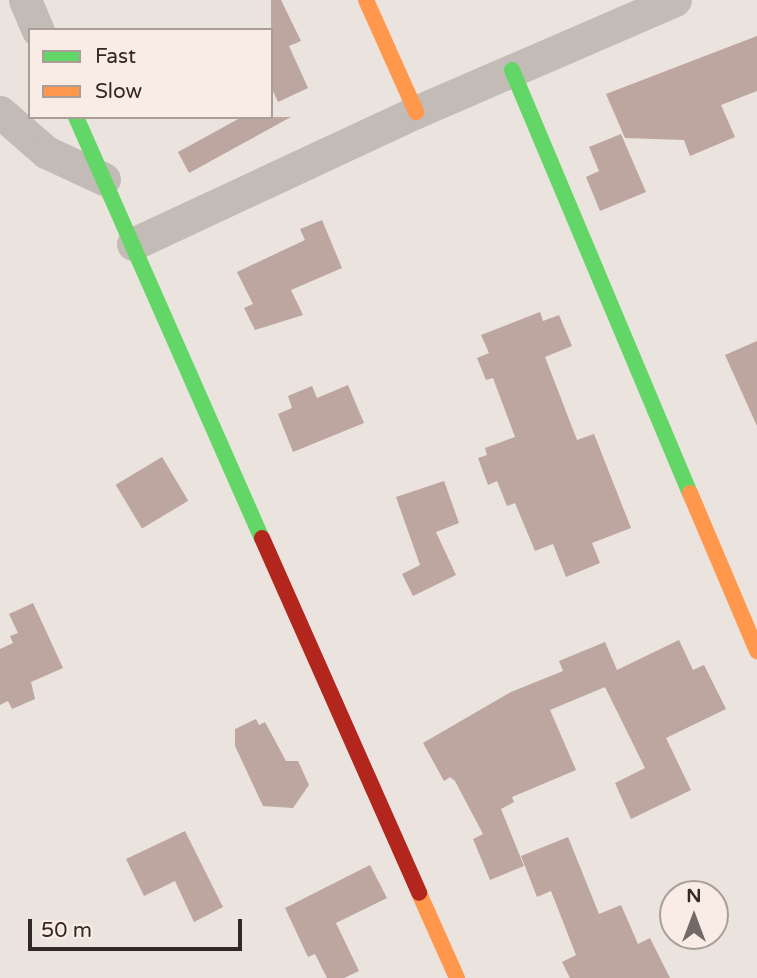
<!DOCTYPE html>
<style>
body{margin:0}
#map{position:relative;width:757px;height:978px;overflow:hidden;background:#eae3de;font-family:"Varela Round",sans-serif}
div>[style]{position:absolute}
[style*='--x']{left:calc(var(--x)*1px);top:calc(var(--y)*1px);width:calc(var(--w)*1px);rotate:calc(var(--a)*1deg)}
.building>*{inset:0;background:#bda5a0;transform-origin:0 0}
.street>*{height:33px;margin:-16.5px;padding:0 16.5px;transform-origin:16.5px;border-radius:16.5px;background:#c3bbb6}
.fast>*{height:16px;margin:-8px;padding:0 8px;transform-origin:8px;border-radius:8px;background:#63d668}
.slow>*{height:16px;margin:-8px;padding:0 8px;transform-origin:8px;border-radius:8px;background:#ff974d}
.jam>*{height:16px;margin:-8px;padding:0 8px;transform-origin:8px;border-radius:8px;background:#b3261e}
span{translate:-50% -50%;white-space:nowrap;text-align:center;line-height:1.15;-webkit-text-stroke:5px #f8ece4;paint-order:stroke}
.legend{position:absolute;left:28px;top:28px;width:245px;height:91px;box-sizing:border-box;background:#f8ece4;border:2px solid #a99e98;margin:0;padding:9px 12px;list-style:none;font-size:21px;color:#332826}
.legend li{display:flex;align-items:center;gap:14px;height:35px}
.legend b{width:35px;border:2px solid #a99e98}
.north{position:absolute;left:659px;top:880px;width:70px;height:70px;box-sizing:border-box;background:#f8ece4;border:2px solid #a99e98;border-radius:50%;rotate:0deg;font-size:19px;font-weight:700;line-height:28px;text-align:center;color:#332826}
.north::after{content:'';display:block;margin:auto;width:24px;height:32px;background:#736966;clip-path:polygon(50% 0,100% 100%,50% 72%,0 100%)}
.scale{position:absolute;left:28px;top:919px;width:214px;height:32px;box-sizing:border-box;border:4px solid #332826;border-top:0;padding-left:9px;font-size:21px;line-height:24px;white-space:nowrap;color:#332826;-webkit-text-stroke:5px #f8ece4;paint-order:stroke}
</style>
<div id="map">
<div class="building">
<i style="clip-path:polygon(271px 0,281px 0,301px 41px,289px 46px,308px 88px,278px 102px,271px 87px)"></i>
<i style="clip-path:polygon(757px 36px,757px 91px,721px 105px,735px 137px,690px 156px,684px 140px,625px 138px,606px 94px)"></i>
<i style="clip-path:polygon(242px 117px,291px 117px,189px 173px,178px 152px)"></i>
<i style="clip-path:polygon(621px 134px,646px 192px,600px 211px,586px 177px,599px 171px,589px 147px)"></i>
<i style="clip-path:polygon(322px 220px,342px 268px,291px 290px,303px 315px,255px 330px,244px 308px,253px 304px,237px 272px,305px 240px,300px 229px)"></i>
<i style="clip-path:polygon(540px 312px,543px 321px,559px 315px,572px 346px,545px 357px,577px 440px,594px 434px,631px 528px,592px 543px,600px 563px,566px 577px,553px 544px,535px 551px,515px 503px,507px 506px,497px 481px,488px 485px,478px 458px,487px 455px,485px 448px,515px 437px,493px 378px,486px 380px,477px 358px,489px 353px,481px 335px)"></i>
<i style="clip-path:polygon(757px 341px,757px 426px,725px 355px)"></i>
<i style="clip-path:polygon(348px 385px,364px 423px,293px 452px,278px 414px,292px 408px,288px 396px,312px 386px,317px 398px)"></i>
<i style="left:162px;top:457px;width:51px;height:54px;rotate:59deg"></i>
<i style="clip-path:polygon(444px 481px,459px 523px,436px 532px,456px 575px,413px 596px,402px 574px,420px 565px,396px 497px)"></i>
<i style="clip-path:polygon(33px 603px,63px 668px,31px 682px,35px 699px,12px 709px,8px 701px,0 705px,0 649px,13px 643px,10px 636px,18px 633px,9px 614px)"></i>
<i style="clip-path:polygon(679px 640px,693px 670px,704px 665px,726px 709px,666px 738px,691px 790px,631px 819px,615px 783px,645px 768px,605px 687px,550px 710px,576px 770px,512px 797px,514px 802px,501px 809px,524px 866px,490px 880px,473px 839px,483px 834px,455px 781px,450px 777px,444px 781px,423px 743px,511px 692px,563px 671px,559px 661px,605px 642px,617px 670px)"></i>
<i style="clip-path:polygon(256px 719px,259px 725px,265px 722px,286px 761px,298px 761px,309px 785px,293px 808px,263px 806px,235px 746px,235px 729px)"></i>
<i style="clip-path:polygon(185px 831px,223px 907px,194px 922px,175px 881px,144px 896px,126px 859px)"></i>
<i style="clip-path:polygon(568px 837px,599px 914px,621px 905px,638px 944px,650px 938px,670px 978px,570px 978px,562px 962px,576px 955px,551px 891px,537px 897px,521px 856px)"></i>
<i style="clip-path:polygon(370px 865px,387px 898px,336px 923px,359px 971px,344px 978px,327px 978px,315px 954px,308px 957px,285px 908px)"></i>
</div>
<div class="street">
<i style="--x:25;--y:0;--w:33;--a:67"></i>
<i style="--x:0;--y:112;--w:61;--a:41"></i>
<i style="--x:46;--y:152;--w:64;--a:25"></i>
<i style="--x:133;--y:244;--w:312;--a:-25"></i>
<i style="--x:416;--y:112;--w:282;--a:-23.4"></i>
</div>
<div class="fast">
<i style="--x:512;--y:70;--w:459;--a:67.2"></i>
<i style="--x:76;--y:117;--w:460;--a:66.2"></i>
</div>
<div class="slow">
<i style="--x:366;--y:0;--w:123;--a:65.9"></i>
<i style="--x:690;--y:493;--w:172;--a:67"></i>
<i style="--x:419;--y:893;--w:93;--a:65.9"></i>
</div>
<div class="jam">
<i style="--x:262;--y:538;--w:388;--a:66.1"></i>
</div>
<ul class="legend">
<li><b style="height:9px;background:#63d668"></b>Fast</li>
<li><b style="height:9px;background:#ff974d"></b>Slow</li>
</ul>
<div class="north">N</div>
<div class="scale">50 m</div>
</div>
